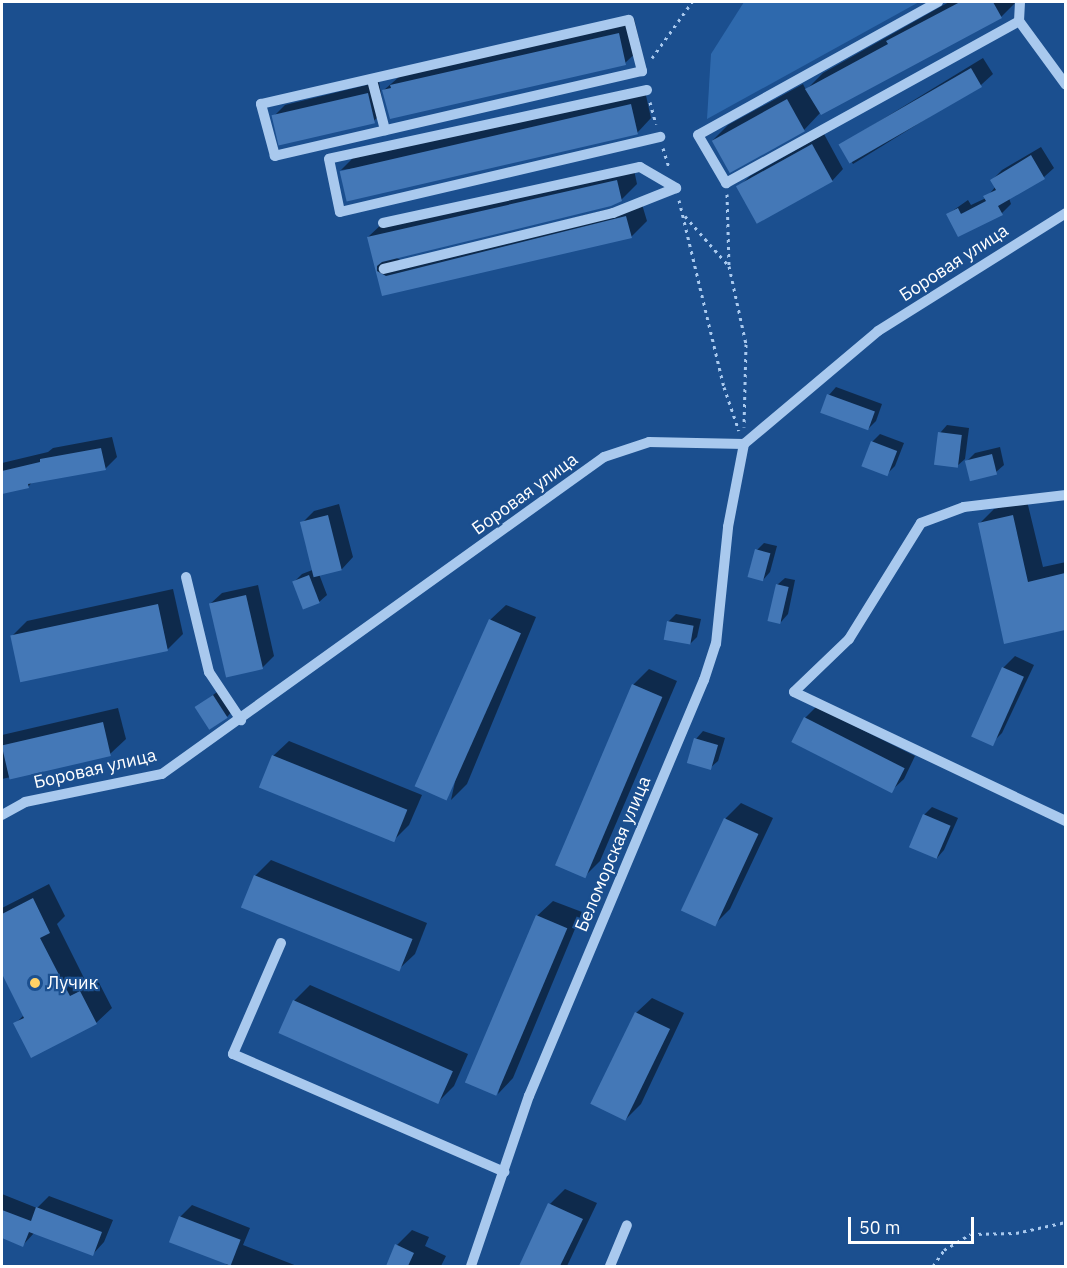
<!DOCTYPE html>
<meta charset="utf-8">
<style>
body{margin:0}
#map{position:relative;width:1067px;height:1268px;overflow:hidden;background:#1b4f8f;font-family:"IBM Plex Sans",sans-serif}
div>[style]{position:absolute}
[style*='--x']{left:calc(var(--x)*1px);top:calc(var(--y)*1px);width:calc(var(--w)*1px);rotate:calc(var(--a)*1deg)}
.green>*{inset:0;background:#2e69ad}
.shadow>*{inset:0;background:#0007}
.building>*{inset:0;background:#4478b7;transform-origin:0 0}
.path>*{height:3px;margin-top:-1.5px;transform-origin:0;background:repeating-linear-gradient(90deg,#a9c9ee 0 3px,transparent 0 7.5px)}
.minor>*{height:10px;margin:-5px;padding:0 5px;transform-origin:5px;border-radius:5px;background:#a9c9ee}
.dots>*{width:16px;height:16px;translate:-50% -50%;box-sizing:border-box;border:3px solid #1b4f8f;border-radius:50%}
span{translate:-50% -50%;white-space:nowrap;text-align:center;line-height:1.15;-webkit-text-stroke:4.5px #1b4f8f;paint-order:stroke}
.street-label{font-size:18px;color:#fff}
.poi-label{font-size:18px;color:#fff}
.left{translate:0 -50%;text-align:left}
.frame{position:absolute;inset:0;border:3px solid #fff;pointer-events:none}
.scale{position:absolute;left:848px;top:1217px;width:126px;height:27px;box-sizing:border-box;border:3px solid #fff;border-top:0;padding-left:8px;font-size:18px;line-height:21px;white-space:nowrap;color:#fff;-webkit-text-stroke:4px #1b4f8f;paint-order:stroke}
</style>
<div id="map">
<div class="green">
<i style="clip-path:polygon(744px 2px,919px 2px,707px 119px,711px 54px)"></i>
</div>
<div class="shadow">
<i style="clip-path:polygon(949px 2px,1016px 2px,1001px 17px,821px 112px,804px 130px,712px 141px,728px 125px,803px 84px,806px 90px,823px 73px)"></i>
<i style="clip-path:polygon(634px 18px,641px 48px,625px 63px,384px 90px,407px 70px)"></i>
<i style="clip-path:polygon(983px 58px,993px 74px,981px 85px,853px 164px,843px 148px,855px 136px)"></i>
<i style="clip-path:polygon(379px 82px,384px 110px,373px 122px,274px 116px,285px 105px)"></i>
<i style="clip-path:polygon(645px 91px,651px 118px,637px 133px,341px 170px,355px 156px)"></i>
<i style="clip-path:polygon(824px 134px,843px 169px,832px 181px,738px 188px,750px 176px)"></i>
<i style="clip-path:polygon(1041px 147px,1054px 168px,1044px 177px,1009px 198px,1011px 204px,1002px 213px,948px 214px,968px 200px,971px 205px,986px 198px,996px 186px,992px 180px,1002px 170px)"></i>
<i style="clip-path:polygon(633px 165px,637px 184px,621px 200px,395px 257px,402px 261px,641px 201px,647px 221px,631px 237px,383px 294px,368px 237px,384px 222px)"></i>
<i style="clip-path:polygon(836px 387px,882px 404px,876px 421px,868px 429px,829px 395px)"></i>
<i style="clip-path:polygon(947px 425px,969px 428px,965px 459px,957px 466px,940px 433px)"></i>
<i style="clip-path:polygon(880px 434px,904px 443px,895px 466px,887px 474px,872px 442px)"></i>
<i style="clip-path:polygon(112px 437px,117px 457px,105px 469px,33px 481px,28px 487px,2px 492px,2px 463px,48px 452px,53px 448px)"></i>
<i style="clip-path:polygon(1000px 447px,1004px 465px,996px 472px,967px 461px,975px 453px)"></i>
<i style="clip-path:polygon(1027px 501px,1043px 567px,1066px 562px,1066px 628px,1005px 642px,979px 524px,994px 509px)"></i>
<i style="clip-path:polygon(339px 504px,353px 557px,342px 569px,319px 574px,327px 595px,319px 602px,294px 582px,302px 574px,315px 569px,302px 523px,314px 511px)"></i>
<i style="clip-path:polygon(764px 543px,777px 546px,770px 572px,763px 580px,757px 550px)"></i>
<i style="clip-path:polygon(785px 578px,795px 580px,788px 614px,781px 622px,777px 585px)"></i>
<i style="clip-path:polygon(258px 585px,274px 656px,262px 668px,210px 604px,222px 593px)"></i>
<i style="clip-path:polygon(173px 589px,183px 634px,168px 649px,12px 636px,27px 621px)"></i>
<i style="clip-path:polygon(506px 605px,536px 617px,467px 784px,451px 800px,490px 620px)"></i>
<i style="clip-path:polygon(676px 614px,701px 619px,697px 637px,690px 644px,668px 622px)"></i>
<i style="clip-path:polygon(1015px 656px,1034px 665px,1002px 733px,991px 744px,1003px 668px)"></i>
<i style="clip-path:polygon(649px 669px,677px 681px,600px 861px,585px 876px,633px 685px)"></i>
<i style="clip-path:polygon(221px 689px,234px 709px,227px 717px,197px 707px)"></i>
<i style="clip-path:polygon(816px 707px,915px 756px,904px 779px,892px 790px,805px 718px)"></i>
<i style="clip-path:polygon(118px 708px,126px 739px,110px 754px,2px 779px,2px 735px)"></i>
<i style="clip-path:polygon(703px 731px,725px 738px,718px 761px,710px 768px,696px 739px)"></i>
<i style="clip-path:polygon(289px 741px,422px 795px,409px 825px,393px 841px,273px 756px)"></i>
<i style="clip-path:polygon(741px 803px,773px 818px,730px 909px,715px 924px,683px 909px,726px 818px)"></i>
<i style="clip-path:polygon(932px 807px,958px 818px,944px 850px,937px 858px,924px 815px)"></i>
<i style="clip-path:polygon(271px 860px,427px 923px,415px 954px,399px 969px,255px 876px)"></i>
<i style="clip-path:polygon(49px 884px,65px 916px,57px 924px,86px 982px,96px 977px,112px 1008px,96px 1023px,15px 1024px,24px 1015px,2px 971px,2px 908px)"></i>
<i style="clip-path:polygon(553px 901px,582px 912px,513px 1078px,498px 1094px,537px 916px)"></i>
<i style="clip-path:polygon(310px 985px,468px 1054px,454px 1086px,438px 1102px,294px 1001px)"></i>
<i style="clip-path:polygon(652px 998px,684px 1013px,641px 1104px,626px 1119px,636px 1013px)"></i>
<i style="clip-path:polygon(565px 1189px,597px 1203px,567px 1266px,520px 1266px,550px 1204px)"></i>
<i style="clip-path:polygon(2px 1194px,37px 1208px,49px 1196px,113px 1220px,104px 1242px,93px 1254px,35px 1232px,23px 1245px,2px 1237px)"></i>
<i style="clip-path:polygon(192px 1205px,250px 1228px,243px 1245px,297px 1266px,228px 1266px,180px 1217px)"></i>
<i style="clip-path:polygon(412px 1230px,429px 1237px,425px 1246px,446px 1256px,441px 1266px,387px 1266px,397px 1245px)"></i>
</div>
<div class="building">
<i style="clip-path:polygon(960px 2px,993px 2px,1002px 18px,821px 115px,805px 89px,888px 44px,886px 41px)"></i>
<i style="clip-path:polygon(619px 33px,626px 65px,390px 119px,382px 90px,391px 88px,390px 85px)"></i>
<i style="left:971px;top:68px;width:22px;height:153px;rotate:60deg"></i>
<i style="left:368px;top:93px;width:31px;height:99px;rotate:77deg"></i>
<i style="left:787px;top:99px;width:37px;height:86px;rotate:61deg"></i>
<i style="left:631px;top:104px;width:31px;height:299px;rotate:77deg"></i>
<i style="left:812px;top:144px;width:43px;height:87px;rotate:61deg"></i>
<i style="clip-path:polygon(1031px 155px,1045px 179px,998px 206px,1003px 215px,958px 237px,946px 214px,958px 208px,961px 214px,986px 201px,983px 196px,996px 190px,990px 180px)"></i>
<i style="clip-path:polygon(617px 180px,622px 201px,611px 206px,382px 262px,377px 266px,377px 271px,386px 276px,626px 216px,632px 238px,382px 296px,367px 237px)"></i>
<i style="left:827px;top:394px;width:51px;height:20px;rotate:20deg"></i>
<i style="left:938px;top:432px;width:24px;height:33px;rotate:7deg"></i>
<i style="left:871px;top:441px;width:28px;height:27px;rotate:21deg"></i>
<i style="clip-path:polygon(101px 448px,106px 470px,28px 484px,29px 488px,2px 494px,2px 471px,40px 462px,40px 459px)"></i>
<i style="left:992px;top:454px;width:21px;height:28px;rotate:76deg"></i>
<i style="left:328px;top:515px;width:57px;height:29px;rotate:76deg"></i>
<i style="clip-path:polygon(1013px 515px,1028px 582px,1065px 573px,1065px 630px,1004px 644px,978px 523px)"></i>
<i style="left:755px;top:549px;width:16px;height:29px;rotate:15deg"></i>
<i style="left:309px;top:575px;width:30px;height:18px;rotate:69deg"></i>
<i style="left:776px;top:584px;width:13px;height:38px;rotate:13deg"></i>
<i style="left:246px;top:595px;width:76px;height:38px;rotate:77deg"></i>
<i style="left:158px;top:604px;width:48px;height:151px;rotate:78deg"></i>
<i style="left:489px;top:619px;width:35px;height:183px;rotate:24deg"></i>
<i style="left:667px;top:621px;width:27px;height:19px;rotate:10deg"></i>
<i style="left:1002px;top:667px;width:24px;height:76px;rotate:24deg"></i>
<i style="left:632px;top:684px;width:33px;height:197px;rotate:23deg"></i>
<i style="left:213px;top:695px;width:27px;height:22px;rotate:57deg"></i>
<i style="left:804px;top:717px;width:113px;height:28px;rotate:27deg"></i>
<i style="left:103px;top:722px;width:35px;height:104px;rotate:77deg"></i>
<i style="left:694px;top:738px;width:25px;height:26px;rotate:16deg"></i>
<i style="left:272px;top:755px;width:146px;height:35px;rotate:22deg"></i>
<i style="left:923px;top:814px;width:30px;height:36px;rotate:23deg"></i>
<i style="left:724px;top:818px;width:38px;height:102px;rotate:25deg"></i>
<i style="left:254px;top:875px;width:171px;height:35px;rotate:22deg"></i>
<i style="clip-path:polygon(33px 898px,50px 933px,40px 938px,70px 996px,80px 991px,97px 1024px,31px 1058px,13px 1023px,24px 1018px,2px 974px,2px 914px)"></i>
<i style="left:536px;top:915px;width:34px;height:182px;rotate:23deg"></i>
<i style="left:293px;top:1000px;width:175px;height:36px;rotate:24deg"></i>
<i style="left:635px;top:1012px;width:39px;height:102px;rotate:26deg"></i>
<i style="clip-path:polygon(548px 1203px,583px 1219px,560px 1266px,519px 1266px)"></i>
<i style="clip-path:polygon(36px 1207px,102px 1232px,93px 1256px,29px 1232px,23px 1247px,2px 1238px,2px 1210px,31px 1221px)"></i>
<i style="left:179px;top:1216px;width:66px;height:28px;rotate:21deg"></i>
<i style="clip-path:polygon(395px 1244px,414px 1253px,408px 1266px,386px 1266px)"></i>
</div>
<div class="path">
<i style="--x:652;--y:58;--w:69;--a:-54.5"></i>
<i style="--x:650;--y:102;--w:23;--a:75"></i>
<i style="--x:663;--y:148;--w:21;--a:73"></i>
<i style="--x:727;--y:194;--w:71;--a:88.4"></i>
<i style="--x:679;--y:200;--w:192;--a:76.5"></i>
<i style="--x:724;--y:387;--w:46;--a:71.2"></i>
<i style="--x:685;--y:216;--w:67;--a:48.7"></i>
<i style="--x:729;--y:266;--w:80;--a:77.7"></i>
<i style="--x:746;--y:344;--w:83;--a:91.4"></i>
<i style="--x:933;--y:1266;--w:19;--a:-55"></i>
<i style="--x:944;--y:1250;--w:31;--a:-31"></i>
<i style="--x:971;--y:1234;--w:45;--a:-1.3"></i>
<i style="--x:1016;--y:1233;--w:51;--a:-12.4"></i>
</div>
<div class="minor">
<i style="--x:938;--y:2;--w:274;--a:151"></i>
<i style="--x:698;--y:135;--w:56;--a:59.7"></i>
<i style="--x:726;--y:183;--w:335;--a:-28.9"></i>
<i style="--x:1020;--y:2;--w:19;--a:93"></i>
<i style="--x:1019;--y:21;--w:79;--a:53.7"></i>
<i style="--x:629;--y:20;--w:53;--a:75.7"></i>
<i style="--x:642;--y:71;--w:377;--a:167"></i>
<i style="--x:275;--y:156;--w:54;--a:-105.1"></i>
<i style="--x:261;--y:104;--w:377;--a:-12.9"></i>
<i style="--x:372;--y:80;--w:52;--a:75.4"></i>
<i style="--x:647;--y:90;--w:325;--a:167.8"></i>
<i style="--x:329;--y:159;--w:54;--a:78.3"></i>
<i style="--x:340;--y:212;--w:329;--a:-13.2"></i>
<i style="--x:383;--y:223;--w:263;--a:-12.3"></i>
<i style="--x:640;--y:167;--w:42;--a:30.3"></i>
<i style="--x:676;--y:188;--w:68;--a:158.4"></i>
<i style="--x:613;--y:213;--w:236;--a:166.3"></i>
<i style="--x:1066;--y:495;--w:103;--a:173.3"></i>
<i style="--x:964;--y:507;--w:46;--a:159.6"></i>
<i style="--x:921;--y:523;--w:137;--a:121.8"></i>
<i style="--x:849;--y:639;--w:76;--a:136.1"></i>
<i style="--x:794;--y:692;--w:301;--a:25.4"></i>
<i style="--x:186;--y:577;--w:98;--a:76.4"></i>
<i style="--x:209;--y:672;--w:58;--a:56.3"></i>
<i style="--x:2;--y:815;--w:26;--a:-29"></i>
<i style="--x:25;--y:802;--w:140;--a:-11.6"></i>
<i style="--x:162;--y:774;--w:544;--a:-35.65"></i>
<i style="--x:604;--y:457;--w:47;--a:-18.4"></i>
<i style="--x:649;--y:442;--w:95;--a:1.2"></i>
<i style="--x:744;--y:444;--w:175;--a:-40.1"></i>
<i style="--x:878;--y:331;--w:222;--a:-32.1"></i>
<i style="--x:281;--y:943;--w:121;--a:113.4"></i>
<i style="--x:233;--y:1054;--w:296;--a:23.5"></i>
<i style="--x:471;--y:1266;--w:180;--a:-71.2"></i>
<i style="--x:529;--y:1096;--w:451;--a:-67.2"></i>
<i style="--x:704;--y:680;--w:38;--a:-72"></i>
<i style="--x:716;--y:644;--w:118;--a:-84.1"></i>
<i style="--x:728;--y:527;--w:85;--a:-79.1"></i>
<i style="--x:610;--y:1266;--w:44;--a:-67.5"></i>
</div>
<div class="dots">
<i style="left:35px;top:983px;background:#ffd166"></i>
</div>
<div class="street-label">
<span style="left:954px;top:263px;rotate:-33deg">Боровая улица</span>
<span style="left:525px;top:494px;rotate:-36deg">Боровая улица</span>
<span style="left:95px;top:769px;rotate:-13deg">Боровая улица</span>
<span style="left:613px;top:854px;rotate:-67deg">Беломорская улица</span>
</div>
<div class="poi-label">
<span class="left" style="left:47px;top:983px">Лучик</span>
</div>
<div class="frame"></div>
<div class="scale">50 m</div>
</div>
